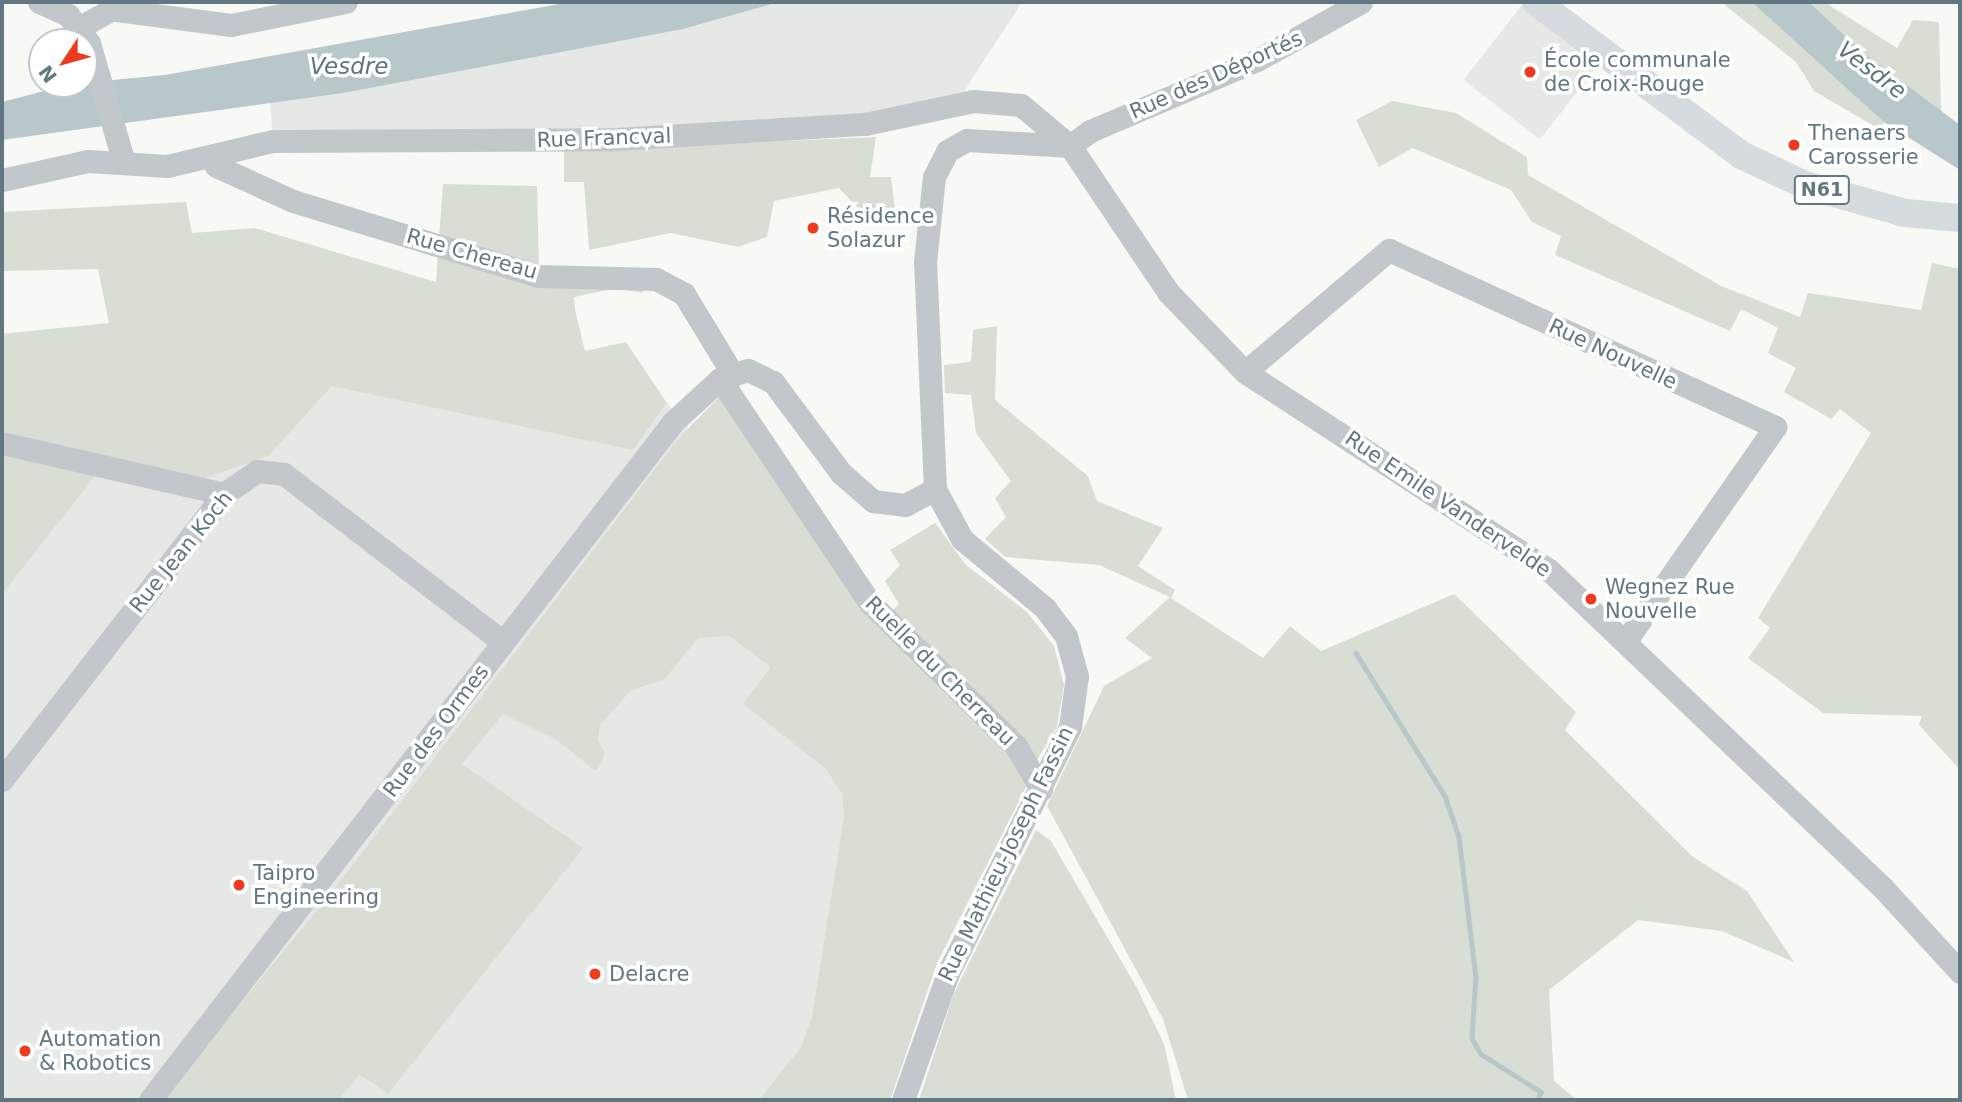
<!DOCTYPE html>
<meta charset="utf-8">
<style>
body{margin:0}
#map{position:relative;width:1962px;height:1102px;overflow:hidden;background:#f8f8f5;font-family:"DejaVu Sans",sans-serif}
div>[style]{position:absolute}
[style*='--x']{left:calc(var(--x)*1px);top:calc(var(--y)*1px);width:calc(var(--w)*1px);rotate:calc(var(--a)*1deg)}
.built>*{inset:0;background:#e6e8e6;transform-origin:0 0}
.green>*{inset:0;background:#d8ded4}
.water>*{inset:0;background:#b7c7ca}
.stream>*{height:4.5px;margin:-2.25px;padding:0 2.25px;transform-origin:2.25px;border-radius:2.25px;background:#b7c7ca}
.minor>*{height:23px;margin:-11.5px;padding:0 11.5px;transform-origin:11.5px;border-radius:11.5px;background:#c1c7ca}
.major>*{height:28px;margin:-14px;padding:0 14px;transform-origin:14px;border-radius:14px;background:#d5dbde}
.dots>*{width:19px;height:19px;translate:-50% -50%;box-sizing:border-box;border:4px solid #fff;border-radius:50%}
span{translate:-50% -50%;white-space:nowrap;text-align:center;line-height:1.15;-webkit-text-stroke:7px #fff;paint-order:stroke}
.shield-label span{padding:2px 5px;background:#fff;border:2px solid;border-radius:5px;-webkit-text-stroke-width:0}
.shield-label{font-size:19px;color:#617782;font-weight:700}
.poi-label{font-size:21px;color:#617782}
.left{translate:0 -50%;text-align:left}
.street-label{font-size:21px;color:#617782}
.water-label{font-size:23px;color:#5c777c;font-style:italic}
.frame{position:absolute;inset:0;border:4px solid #617782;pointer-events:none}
.north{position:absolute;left:28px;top:28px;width:70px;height:70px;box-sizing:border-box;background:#fff;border:2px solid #c0c9cd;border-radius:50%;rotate:234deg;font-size:19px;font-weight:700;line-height:28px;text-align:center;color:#617782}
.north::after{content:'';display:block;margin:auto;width:24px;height:32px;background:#ee3a1f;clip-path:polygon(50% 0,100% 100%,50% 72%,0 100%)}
</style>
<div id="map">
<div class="built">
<i style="clip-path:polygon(779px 2px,1022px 2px,961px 96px,878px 116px,787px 125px,273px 138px,270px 102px,683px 29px)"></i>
<i style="left:1522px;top:5px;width:97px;height:95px;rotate:38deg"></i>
<i style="clip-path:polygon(110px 323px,633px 450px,667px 403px,689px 428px,701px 416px,804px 518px,1027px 785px,937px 963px,890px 1100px,2px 1100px,2px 334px)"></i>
</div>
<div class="green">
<i style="clip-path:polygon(1721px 2px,1752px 2px,1777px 19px,1884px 122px,1881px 130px,1814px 91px,1796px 62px)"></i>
<i style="clip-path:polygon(1809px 2px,1824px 2px,1897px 48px,1913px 20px,1939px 22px,1941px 111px,1860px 50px)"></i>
<i style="clip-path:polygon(1392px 101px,1456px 113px,1527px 157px,1528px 175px,1721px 286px,1800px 317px,1808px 293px,1921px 310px,1932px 263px,1960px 269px,1960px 770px,1919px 725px,1922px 716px,1823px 713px,1748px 658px,1770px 628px,1758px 618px,1871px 433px,1840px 409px,1831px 419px,1784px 392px,1796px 368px,1768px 353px,1778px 328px,1741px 309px,1730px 331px,1555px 255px,1561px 236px,1532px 222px,1511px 190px,1413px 148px,1379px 167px,1356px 120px)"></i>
<i style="clip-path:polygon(876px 137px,870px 177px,891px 177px,895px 210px,863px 213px,839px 188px,774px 201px,767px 237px,738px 247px,671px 233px,589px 250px,584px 182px,564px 182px,564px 151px)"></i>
<i style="clip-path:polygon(443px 184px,537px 186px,539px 269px,439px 239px)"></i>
<i style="clip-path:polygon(186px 202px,192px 233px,255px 228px,436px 282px,438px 253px,649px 285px,642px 293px,618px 288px,574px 297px,575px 310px,585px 351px,626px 342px,667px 403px,633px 450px,332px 386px,268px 456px,202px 479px,2px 431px,2px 334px,109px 323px,98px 269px,2px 271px,2px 212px)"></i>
<i style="clip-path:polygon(997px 326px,995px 400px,1088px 476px,1097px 501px,1163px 528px,1138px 566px,1175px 590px,1171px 598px,1263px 658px,1290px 626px,1321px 651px,1454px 594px,1576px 712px,1565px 730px,1693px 857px,1747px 891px,1794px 962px,1722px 931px,1638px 920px,1549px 990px,1554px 1081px,1577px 1100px,1188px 1100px,1163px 1019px,1047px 806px,1104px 686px,1152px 658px,1125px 638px,1170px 597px,1099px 565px,1005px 557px,985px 539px,1006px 517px,995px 498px,1011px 481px,976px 433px,971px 395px,945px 393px,944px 365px,971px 362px,973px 330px)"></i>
<i style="clip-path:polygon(725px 391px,804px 518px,1011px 755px,1027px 785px,937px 963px,890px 1100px,759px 1100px,801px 1047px,812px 1017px,844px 817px,842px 793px,825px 768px,743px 704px,771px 667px,729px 636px,698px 638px,664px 680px,631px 690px,600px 725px,598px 740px,605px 754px,596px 771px,555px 739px,503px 714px,462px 764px,583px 848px,388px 1094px,359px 1074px,339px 1100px,161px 1100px,329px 896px,678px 439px)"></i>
<i style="clip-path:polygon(2px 452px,99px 471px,2px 594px)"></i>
<i style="clip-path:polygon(935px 523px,966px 565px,1027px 612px,1054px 646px,1064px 685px,1057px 727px,1035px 763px,889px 614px,899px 604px,885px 581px,900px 565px,890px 550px)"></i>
<i style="clip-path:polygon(1036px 830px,1051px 841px,1137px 988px,1164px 1044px,1176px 1100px,919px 1100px,954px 993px)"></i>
</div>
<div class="water">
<i style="clip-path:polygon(571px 2px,779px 2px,683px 29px,343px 93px,2px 140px,2px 102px,71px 84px,165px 75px)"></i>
<i style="clip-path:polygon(1752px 2px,1809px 2px,1860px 50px,1960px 125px,1960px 170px,1884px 122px)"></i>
</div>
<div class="stream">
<i style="--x:1356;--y:653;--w:168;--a:58.1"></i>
<i style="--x:1445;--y:796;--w:43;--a:71.1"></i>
<i style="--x:1459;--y:837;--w:141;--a:83.1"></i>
<i style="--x:1476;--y:977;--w:61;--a:93.8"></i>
<i style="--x:1472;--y:1038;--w:18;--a:61"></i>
<i style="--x:1481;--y:1054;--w:71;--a:32.3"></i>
<i style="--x:1541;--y:1092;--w:9;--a:111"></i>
</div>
<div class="minor">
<i style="--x:39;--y:2;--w:32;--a:24"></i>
<i style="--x:68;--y:15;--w:35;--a:53"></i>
<i style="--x:89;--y:43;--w:125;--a:73.7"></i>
<i style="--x:117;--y:10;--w:115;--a:7.5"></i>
<i style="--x:231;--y:25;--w:117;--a:-11.3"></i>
<i style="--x:80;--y:27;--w:51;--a:-29.1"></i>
<i style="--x:1070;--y:146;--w:25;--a:-37"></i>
<i style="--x:1090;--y:131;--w:181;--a:-23"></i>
<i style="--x:1257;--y:60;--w:119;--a:-29.1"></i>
<i style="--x:216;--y:166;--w:85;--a:24.4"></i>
<i style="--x:293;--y:201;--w:256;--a:17"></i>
<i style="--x:538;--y:276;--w:118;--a:1.5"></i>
<i style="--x:656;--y:279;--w:32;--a:28"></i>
<i style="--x:684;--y:294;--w:92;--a:58.7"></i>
<i style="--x:2;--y:180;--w:88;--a:-12.5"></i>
<i style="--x:88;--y:161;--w:79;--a:3.6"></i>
<i style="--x:167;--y:166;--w:109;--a:-13.3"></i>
<i style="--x:273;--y:141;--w:344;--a:-0.3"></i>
<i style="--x:617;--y:139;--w:248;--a:-3.5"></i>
<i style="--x:865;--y:124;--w:110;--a:-12"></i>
<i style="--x:973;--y:101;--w:48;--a:4.8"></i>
<i style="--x:1021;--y:105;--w:64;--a:39.9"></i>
<i style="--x:1070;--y:146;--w:176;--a:56.1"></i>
<i style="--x:1168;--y:292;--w:111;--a:46.1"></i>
<i style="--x:1245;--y:372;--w:363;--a:33.1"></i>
<i style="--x:1549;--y:570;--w:461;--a:43.6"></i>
<i style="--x:1883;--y:888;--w:114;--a:47.5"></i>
<i style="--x:1245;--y:372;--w:189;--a:-40.3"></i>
<i style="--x:1389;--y:250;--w:425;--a:24.6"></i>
<i style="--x:1775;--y:427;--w:259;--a:124.9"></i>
<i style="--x:720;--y:379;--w:270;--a:56.2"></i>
<i style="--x:870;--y:603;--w:204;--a:44.4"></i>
<i style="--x:1016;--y:746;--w:50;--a:59.8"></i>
<i style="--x:2;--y:443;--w:228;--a:12.9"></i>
<i style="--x:2;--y:780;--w:362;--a:-52.2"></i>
<i style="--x:224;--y:494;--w:40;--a:-34.9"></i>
<i style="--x:257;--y:471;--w:27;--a:6"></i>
<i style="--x:284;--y:474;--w:276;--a:37.5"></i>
<i style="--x:150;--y:1100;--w:856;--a:-52.35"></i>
<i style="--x:673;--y:422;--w:64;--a:-42.5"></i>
<i style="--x:720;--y:379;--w:29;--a:-18"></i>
<i style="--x:748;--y:370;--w:28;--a:26"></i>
<i style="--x:773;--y:382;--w:114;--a:53.2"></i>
<i style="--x:841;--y:473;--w:43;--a:41.2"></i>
<i style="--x:873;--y:501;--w:32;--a:7"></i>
<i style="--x:905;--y:505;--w:34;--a:-28"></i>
<i style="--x:903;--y:1100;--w:135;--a:-70.5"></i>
<i style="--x:948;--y:973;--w:275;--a:-63.6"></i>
<i style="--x:1070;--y:727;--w:51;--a:-82.2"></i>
<i style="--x:1077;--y:676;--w:41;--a:-105.4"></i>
<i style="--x:1066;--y:636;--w:35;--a:-127"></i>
<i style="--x:1045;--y:608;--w:108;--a:-140.3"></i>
<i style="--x:962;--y:539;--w:57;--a:-118.4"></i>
<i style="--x:935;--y:489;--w:227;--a:-92.5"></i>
<i style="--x:925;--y:262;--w:85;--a:-84"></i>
<i style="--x:934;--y:177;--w:29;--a:-63"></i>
<i style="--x:947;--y:151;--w:23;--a:-29"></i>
<i style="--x:967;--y:140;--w:103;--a:3.3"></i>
</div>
<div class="major">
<i style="--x:1536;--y:2;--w:256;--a:36.7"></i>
<i style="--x:1741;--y:155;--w:71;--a:25.1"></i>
<i style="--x:1805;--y:185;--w:104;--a:15.6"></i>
<i style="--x:1905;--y:213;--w:55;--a:5.2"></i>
</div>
<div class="dots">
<i style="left:1530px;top:72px;background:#ee3a1f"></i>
<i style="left:1794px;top:145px;background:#ee3a1f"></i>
<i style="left:813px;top:228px;background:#ee3a1f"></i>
<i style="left:1591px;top:599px;background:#ee3a1f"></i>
<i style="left:239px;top:885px;background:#ee3a1f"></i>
<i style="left:595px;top:974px;background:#ee3a1f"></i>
<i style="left:25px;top:1051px;background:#ee3a1f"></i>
</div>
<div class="shield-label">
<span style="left:1822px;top:190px">N61</span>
</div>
<div class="poi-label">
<span class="left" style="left:1544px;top:72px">École communale<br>de Croix-Rouge</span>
<span class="left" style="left:1808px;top:145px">Thenaers<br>Carosserie</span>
<span class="left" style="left:827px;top:228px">Résidence<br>Solazur</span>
<span class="left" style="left:1605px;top:599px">Wegnez Rue<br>Nouvelle</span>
<span class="left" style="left:253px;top:885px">Taipro<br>Engineering</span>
<span class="left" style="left:609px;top:974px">Delacre</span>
<span class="left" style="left:39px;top:1051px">Automation<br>&amp; Robotics</span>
</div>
<div class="street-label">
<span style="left:1216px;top:75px;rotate:-24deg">Rue des Déportés</span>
<span style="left:604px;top:138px;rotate:-2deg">Rue Francval</span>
<span style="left:472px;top:254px;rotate:16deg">Rue Chereau</span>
<span style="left:1613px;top:354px;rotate:25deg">Rue Nouvelle</span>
<span style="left:1448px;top:504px;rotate:34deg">Rue Emile Vandervelde</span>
<span style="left:181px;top:552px;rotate:-51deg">Rue Jean Koch</span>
<span style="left:940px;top:671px;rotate:45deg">Ruelle du Cherreau</span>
<span style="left:436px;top:731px;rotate:-53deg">Rue des Ormes</span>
<span style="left:1006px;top:854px;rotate:-64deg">Rue Mathieu-Joseph Fassin</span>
</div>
<div class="water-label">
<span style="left:349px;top:66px">Vesdre</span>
<span style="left:1872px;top:70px;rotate:37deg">Vesdre</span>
</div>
<div class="frame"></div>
<div class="north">N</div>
</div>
